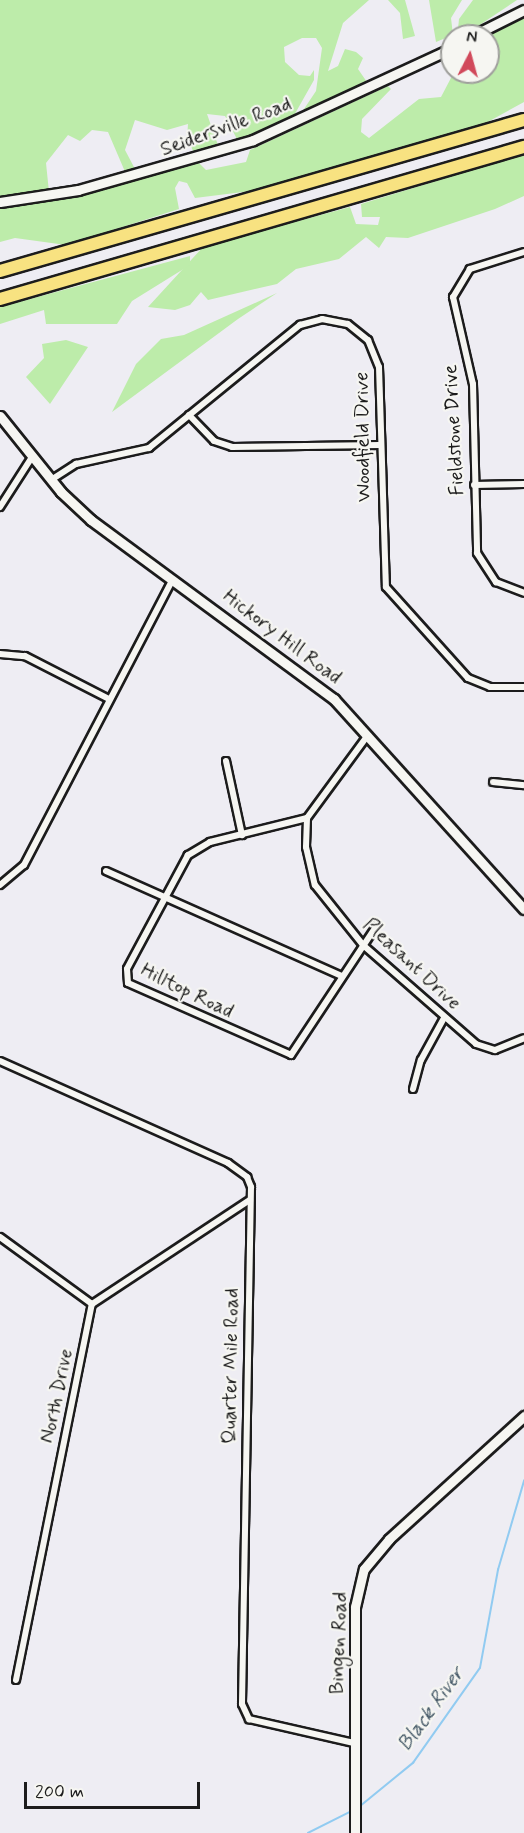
<!DOCTYPE html>
<style>
body{margin:0}
#map{position:relative;width:524px;height:1833px;overflow:hidden;background:#eeedf3;font-family:Mynerve,sans-serif}
div>[style]{position:absolute}
[style*='--x']{left:calc(var(--x)*1px);top:calc(var(--y)*1px);width:calc(var(--w)*1px);rotate:calc(var(--a)*1deg)}
.green>*{inset:0;background:#bdecaa}
.stream>*{height:1.5px;margin:-0.75px;padding:0 0.75px;transform-origin:0.75px;border-radius:0.75px;background:#91cbf1}
.roads{filter:drop-shadow(2px 0 #1c1c1c) drop-shadow(-2px 0 #1c1c1c) drop-shadow(0 2px #1c1c1c) drop-shadow(0 -2px #1c1c1c)}
.street>*{height:6px;margin:-3px;padding:0 3px;transform-origin:3px;border-radius:3px;background:#f6f6f2}
.secondary>*{height:9px;margin:-4.5px;padding:0 4.5px;transform-origin:4.5px;border-radius:4.5px;background:#f6f6f2}
.highway>*{height:12px;margin:-6px;padding:0 6px;transform-origin:6px;border-radius:6px;background:#f8e281}
span{translate:-50% -50%;white-space:nowrap;text-align:center;line-height:1.15;-webkit-text-stroke:4.5px #f6f6f2;paint-order:stroke}
.street-label{font-size:20px;color:#1c1c1c}
.water-label{font-size:21px;color:#455967;font-style:italic}
.north{position:absolute;left:440px;top:24px;width:60px;height:60px;box-sizing:border-box;background:#f6f6f2;border:2px solid #9f9f9c;border-radius:50%;rotate:6deg;font-size:16px;font-weight:700;line-height:24px;text-align:center;color:#1c1c1c}
.north::after{content:'';display:block;margin:auto;width:21px;height:27px;background:#d1495b;clip-path:polygon(50% 0,100% 100%,50% 72%,0 100%)}
.scale{position:absolute;left:24px;top:1782px;width:176px;height:27px;box-sizing:border-box;border:3px solid #1c1c1c;border-top:0;padding-left:8px;font-size:18px;line-height:21px;white-space:nowrap;color:#1c1c1c;-webkit-text-stroke:4px #f6f6f2;paint-order:stroke}
</style>
<div id="map">
<div class="green">
<i style="clip-path:polygon(0 0,369px 0,343px 23px,328px 71px,338px 66px,345px 49px,356px 52px,363px 58px,358px 69px,369px 85px,300px 115px,316px 91px,322px 48px,316px 38px,302px 38px,284px 47px,285px 62px,299px 75px,310px 76px,314px 70px,314px 80px,292px 119px,239px 143px,225px 116px,207px 114px,219px 148px,195px 155px,187px 138px,188px 124px,167px 130px,135px 120px,125px 150px,135px 169px,126px 174px,108px 132px,92px 130px,80px 141px,68px 135px,46px 163px,49px 192px,0 198px)"></i>
<i style="clip-path:polygon(388px 0,405px 0,415px 36px,403px 39px,400px 13px)"></i>
<i style="clip-path:polygon(429px 0,462px 0,451px 18px,453px 35px,436px 42px)"></i>
<i style="clip-path:polygon(473px 0,517px 0,466px 34px,458px 29px,459px 19px)"></i>
<i style="clip-path:polygon(524px 13px,524px 102px,484px 124px,251px 191px,195px 198px,187px 183px,179px 181px,175px 188px,179px 209px,66px 245px,15px 238px,0 242px,0 205px,53px 200px,199px 163px,206px 170px,246px 162px,250px 150px,388px 86px,391px 89px,362px 119px,361px 132px,369px 138px,419px 99px,441px 97px,452px 76px,441px 59px,452px 54px,452px 72px,488px 72px,488px 36px,480px 36px)"></i>
<i style="clip-path:polygon(524px 154px,524px 196px,495px 209px,408px 238px,386px 237px,379px 248px,366px 237px,339px 259px,296px 269px,277px 284px,208px 300px,201px 292px,190px 305px,175px 310px,148px 307px,203px 247px,350px 207px,356px 224px,378px 225px,380px 217px,362px 217px,361px 204px)"></i>
<i style="clip-path:polygon(190px 256px,190px 265px,132px 301px,117px 324px,46px 324px,44px 310px,0 324px,0 307px)"></i>
<i style="clip-path:polygon(277px 293px,238px 319px,112px 412px,136px 364px,161px 339px,184px 335px)"></i>
<i style="clip-path:polygon(66px 340px,88px 347px,50px 404px,26px 377px,44px 358px,42px 344px)"></i>
</div>
<div class="stream">
<i style="--x:359;--y:1807;--w:70;--a:-39.2"></i>
<i style="--x:413;--y:1763;--w:116;--a:-54.8"></i>
<i style="--x:480;--y:1668;--w:100;--a:-79.6"></i>
<i style="--x:498;--y:1570;--w:93;--a:-73.7"></i>
<i style="--x:308;--y:1833;--w:47;--a:-26.6"></i>
</div>
<div class="roads">
<div class="street">
<i style="--x:524;--y:252;--w:57;--a:162.5"></i>
<i style="--x:470;--y:269;--w:33;--a:121"></i>
<i style="--x:453;--y:297;--w:89;--a:77.1"></i>
<i style="--x:473;--y:384;--w:169;--a:88.6"></i>
<i style="--x:477;--y:553;--w:35;--a:57"></i>
<i style="--x:496;--y:582;--w:30;--a:21"></i>
<i style="--x:189;--y:415;--w:36;--a:46"></i>
<i style="--x:214;--y:441;--w:19;--a:18"></i>
<i style="--x:232;--y:447;--w:148;--a:-0.8"></i>
<i style="--x:51;--y:480;--w:30;--a:-33"></i>
<i style="--x:76;--y:464;--w:75;--a:-12.4"></i>
<i style="--x:149;--y:448;--w:195;--a:-39.2"></i>
<i style="--x:300;--y:325;--w:23;--a:-15"></i>
<i style="--x:322;--y:319;--w:26;--a:11"></i>
<i style="--x:348;--y:324;--w:26;--a:39"></i>
<i style="--x:368;--y:340;--w:29;--a:68"></i>
<i style="--x:379;--y:367;--w:220;--a:88.2"></i>
<i style="--x:386;--y:587;--w:122;--a:48"></i>
<i style="--x:468;--y:678;--w:24;--a:22"></i>
<i style="--x:490;--y:687;--w:34;--a:0"></i>
<i style="--x:474;--y:485;--w:50;--a:-1.1"></i>
<i style="--x:0;--y:507;--w:59;--a:-57.4"></i>
<i style="--x:0;--y:654;--w:25;--a:5"></i>
<i style="--x:25;--y:656;--w:94;--a:27.1"></i>
<i style="--x:368;--y:735;--w:103;--a:126.3"></i>
<i style="--x:307;--y:818;--w:29;--a:92"></i>
<i style="--x:306;--y:847;--w:39;--a:77"></i>
<i style="--x:315;--y:885;--w:77;--a:51.3"></i>
<i style="--x:363;--y:945;--w:150;--a:41.2"></i>
<i style="--x:476;--y:1044;--w:20;--a:18"></i>
<i style="--x:495;--y:1050;--w:31;--a:-22"></i>
<i style="--x:226;--y:761;--w:76;--a:77.8"></i>
<i style="--x:493;--y:782;--w:31;--a:6"></i>
<i style="--x:307;--y:818;--w:100;--a:166.1"></i>
<i style="--x:210;--y:842;--w:26;--a:149"></i>
<i style="--x:188;--y:855;--w:129;--a:118.2"></i>
<i style="--x:127;--y:969;--w:14;--a:86"></i>
<i style="--x:128;--y:983;--w:178;--a:23.8"></i>
<i style="--x:291;--y:1055;--w:156;--a:-56.5"></i>
<i style="--x:106;--y:871;--w:258;--a:24"></i>
<i style="--x:0;--y:885;--w:31;--a:-40"></i>
<i style="--x:24;--y:865;--w:322;--a:-62.5"></i>
<i style="--x:0;--y:1061;--w:250;--a:24.1"></i>
<i style="--x:228;--y:1163;--w:24;--a:36"></i>
<i style="--x:247;--y:1177;--w:11;--a:68"></i>
<i style="--x:251;--y:1187;--w:517;--a:91"></i>
<i style="--x:242;--y:1704;--w:17;--a:65"></i>
<i style="--x:249;--y:1719;--w:108;--a:12.9"></i>
<i style="--x:413;--y:1089;--w:30;--a:-75"></i>
<i style="--x:421;--y:1060;--w:48;--a:-61.3"></i>
<i style="--x:0;--y:1237;--w:114;--a:36.1"></i>
<i style="--x:16;--y:1680;--w:384;--a:-78.6"></i>
<i style="--x:92;--y:1304;--w:189;--a:-33.4"></i>
</div>
<div class="secondary">
<i style="--x:472;--y:36;--w:58;--a:-26.6"></i>
<i style="--x:0;--y:202;--w:79;--a:-8.7"></i>
<i style="--x:78;--y:190;--w:182;--a:-15.9"></i>
<i style="--x:253;--y:140;--w:219;--a:-24.8"></i>
<i style="--x:0;--y:416;--w:97;--a:51.2"></i>
<i style="--x:61;--y:492;--w:41;--a:43"></i>
<i style="--x:91;--y:520;--w:302;--a:36.4"></i>
<i style="--x:334;--y:699;--w:283;--a:47.9"></i>
<i style="--x:355;--y:1833;--w:226;--a:-90"></i>
<i style="--x:355;--y:1607;--w:39;--a:-77"></i>
<i style="--x:364;--y:1569;--w:39;--a:-50"></i>
<i style="--x:389;--y:1539;--w:183;--a:-42.3"></i>
</div>
<div class="highway">
<i style="--x:0;--y:271;--w:545;--a:-16.08"></i>
<i style="--x:0;--y:299;--w:546;--a:-16.18"></i>
</div>
</div>
<div class="street-label">
<span style="left:226px;top:127px;rotate:-20deg">Seidersville Road</span>
<span style="left:454px;top:430px;rotate:-93deg">Fieldstone Drive</span>
<span style="left:363px;top:437px;rotate:-91deg">Woodfield Drive</span>
<span style="left:282px;top:637px;rotate:37deg">Hickory Hill Road</span>
<span style="left:412px;top:964px;rotate:43deg">Pleasant Drive</span>
<span style="left:187px;top:991px;rotate:26deg">Hilltop Road</span>
<span style="left:231px;top:1366px;rotate:-89deg">Quarter Mile Road</span>
<span style="left:57px;top:1396px;rotate:-78deg">North Drive</span>
<span style="left:339px;top:1643px;rotate:-88deg">Bingen Road</span>
</div>
<div class="water-label">
<span style="left:431px;top:1709px;rotate:-54deg">Black River</span>
</div>
<div class="north">N</div>
<div class="scale">200 m</div>
</div>
